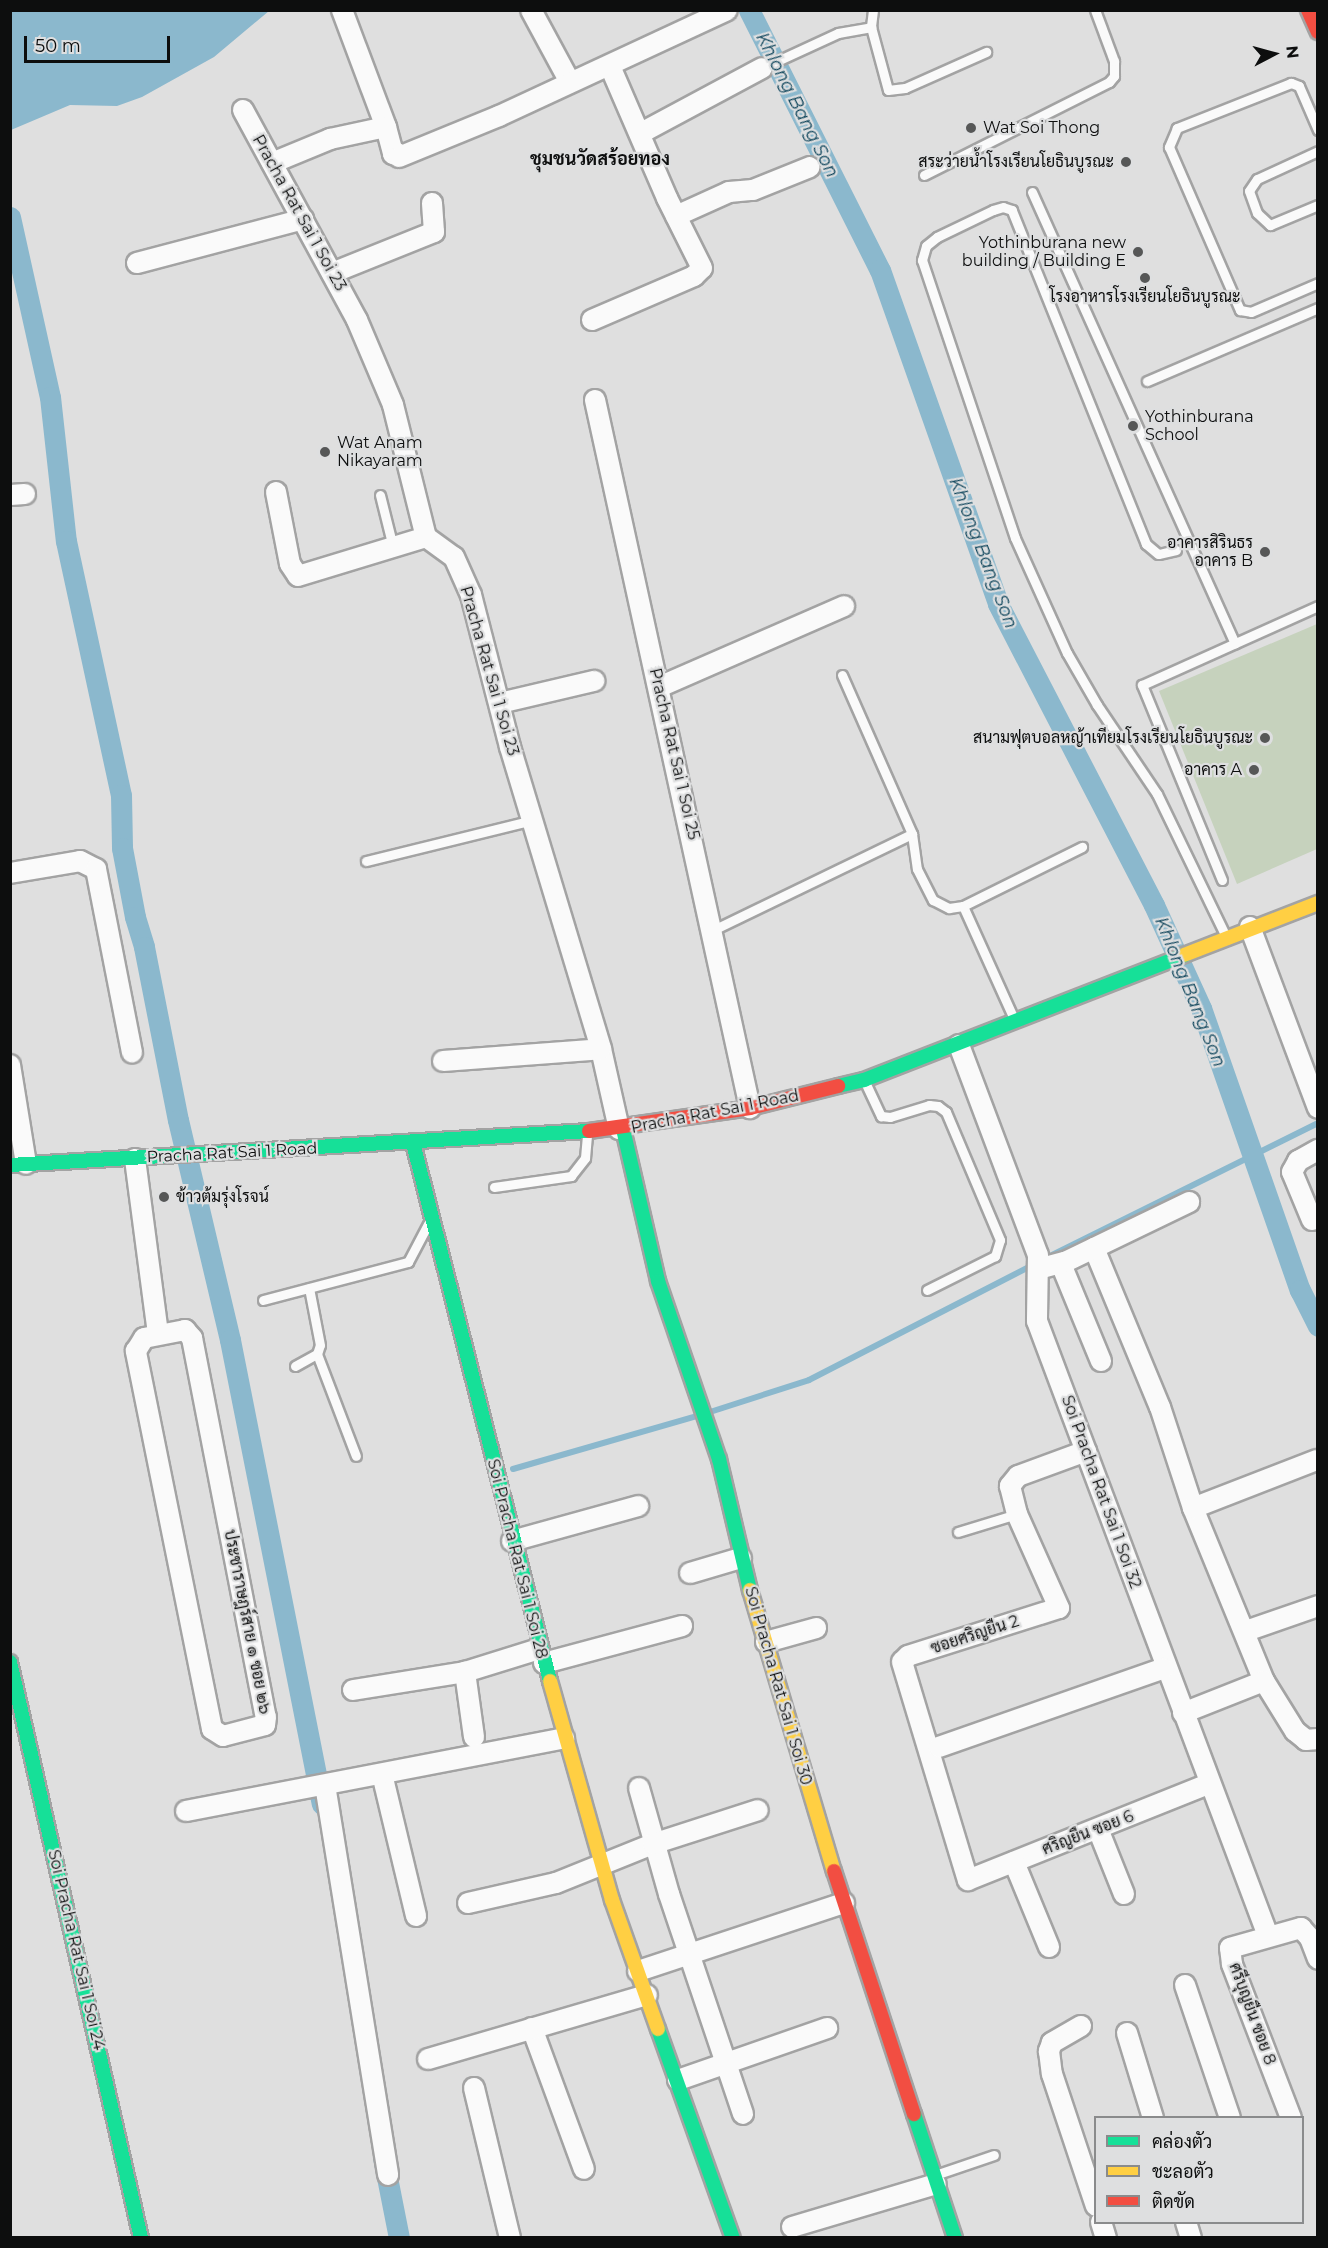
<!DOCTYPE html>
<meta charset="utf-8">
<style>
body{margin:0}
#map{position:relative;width:1328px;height:2248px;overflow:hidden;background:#dfdfdf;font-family:Montserrat,Sarabun,sans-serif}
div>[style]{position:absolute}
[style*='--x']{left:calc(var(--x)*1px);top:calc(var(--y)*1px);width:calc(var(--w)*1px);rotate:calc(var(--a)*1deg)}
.green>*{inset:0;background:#c6d2bd}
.water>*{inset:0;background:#8bb8cd}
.stream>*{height:6px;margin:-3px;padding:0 3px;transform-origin:3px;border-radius:3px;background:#8bb8cd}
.canal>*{height:21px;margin:-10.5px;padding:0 10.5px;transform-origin:10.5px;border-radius:10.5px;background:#8bb8cd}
.roads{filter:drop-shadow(2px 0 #a3a3a3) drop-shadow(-2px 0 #a3a3a3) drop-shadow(0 2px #a3a3a3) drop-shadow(0 -2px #a3a3a3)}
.lane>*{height:9px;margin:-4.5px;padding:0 4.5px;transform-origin:4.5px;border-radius:4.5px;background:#fafafa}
.street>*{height:20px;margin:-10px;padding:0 10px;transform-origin:10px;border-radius:10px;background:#fafafa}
.fast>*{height:14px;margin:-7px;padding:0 7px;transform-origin:7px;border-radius:7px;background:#16e098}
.slow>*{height:14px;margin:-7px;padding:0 7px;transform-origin:7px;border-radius:7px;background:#ffcf43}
.jam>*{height:14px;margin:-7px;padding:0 7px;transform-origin:7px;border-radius:7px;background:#f24e42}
.dots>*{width:16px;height:16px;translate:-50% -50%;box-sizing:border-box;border:3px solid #dedfe0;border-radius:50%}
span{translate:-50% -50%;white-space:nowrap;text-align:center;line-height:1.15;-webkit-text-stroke:4.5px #dedfe0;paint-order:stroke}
.poi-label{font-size:16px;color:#0d0e0e}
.left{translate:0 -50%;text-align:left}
.right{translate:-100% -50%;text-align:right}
.street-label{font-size:16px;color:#0d0e0e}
.water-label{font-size:18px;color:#11475d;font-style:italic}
.neighbourhood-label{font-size:18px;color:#0d0e0e;font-weight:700}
.frame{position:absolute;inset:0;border:12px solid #0d0e0e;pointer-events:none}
.legend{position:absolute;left:1094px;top:2116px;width:210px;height:108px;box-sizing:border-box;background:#dedfe0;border:2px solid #8a8b8c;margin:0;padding:8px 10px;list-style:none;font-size:18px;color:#0d0e0e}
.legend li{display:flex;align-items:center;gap:12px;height:30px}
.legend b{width:30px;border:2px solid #8a8b8c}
.north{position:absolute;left:1244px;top:24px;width:60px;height:60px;-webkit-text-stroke:4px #dedfe0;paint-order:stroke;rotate:84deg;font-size:16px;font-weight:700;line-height:24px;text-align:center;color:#0d0e0e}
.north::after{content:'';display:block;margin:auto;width:21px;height:27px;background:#0d0e0e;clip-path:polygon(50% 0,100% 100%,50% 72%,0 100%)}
.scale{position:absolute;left:24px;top:36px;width:146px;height:27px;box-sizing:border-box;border:3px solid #0d0e0e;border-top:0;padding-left:8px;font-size:18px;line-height:21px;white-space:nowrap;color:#0d0e0e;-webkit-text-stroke:4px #dedfe0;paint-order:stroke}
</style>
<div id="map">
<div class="green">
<i style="clip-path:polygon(1317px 624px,1317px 849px,1237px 884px,1159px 691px)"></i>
</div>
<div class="water">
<i style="clip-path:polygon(11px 10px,269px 10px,269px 11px,214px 57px,142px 97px,117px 106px,70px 105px,11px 130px)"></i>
</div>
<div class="stream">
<i style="--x:1044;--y:1259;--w:306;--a:-26.4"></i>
<i style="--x:710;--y:1412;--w:104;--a:-17.9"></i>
<i style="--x:809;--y:1380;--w:254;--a:-27.2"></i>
<i style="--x:513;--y:1469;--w:191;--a:-16.1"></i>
</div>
<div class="canal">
<i style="--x:749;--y:10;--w:291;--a:63.3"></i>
<i style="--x:880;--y:270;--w:354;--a:70.5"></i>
<i style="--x:998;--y:604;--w:339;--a:62.6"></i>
<i style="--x:1154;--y:905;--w:113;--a:65.5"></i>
<i style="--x:1201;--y:1008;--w:299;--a:70.7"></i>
<i style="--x:1300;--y:1290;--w:40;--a:63.4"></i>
<i style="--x:10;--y:217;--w:184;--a:77.5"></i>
<i style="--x:50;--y:397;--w:145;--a:83.7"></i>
<i style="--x:66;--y:541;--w:260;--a:77.8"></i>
<i style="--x:121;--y:795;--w:53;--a:88.9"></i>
<i style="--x:122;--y:848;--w:70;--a:79.3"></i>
<i style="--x:135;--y:917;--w:31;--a:73"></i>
<i style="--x:144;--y:947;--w:176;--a:78.9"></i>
<i style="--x:178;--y:1120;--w:226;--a:76.7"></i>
<i style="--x:230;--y:1340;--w:473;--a:78.8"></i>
<i style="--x:383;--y:2157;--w:83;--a:78.8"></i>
</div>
<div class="roads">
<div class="lane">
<i style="--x:873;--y:10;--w:17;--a:97"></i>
<i style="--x:871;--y:27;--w:65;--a:74.9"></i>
<i style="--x:888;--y:90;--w:17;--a:-7"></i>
<i style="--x:905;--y:88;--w:89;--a:-24"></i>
<i style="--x:762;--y:68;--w:84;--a:-24.7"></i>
<i style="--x:838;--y:33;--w:34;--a:-10"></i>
<i style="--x:1318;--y:130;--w:48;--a:-113.4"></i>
<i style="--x:1299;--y:86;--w:9;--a:-159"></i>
<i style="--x:1291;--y:83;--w:123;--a:158.5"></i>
<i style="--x:1177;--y:128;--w:21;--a:113"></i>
<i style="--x:1169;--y:147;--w:178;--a:66.5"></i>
<i style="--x:1240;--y:310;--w:11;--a:10"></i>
<i style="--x:1251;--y:312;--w:73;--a:-23.4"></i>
<i style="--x:1318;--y:151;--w:67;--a:155.3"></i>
<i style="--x:1257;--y:179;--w:14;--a:124"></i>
<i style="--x:1249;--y:191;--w:23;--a:70"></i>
<i style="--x:1257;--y:213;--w:18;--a:43"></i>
<i style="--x:1270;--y:225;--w:52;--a:-22.6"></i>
<i style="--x:924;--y:175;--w:207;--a:-26.7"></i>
<i style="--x:1109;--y:82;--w:8;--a:-50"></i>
<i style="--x:1114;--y:76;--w:15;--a:-90"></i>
<i style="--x:1114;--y:61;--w:54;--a:-110.4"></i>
<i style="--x:1032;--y:192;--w:495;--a:65.8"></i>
<i style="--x:1147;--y:381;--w:186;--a:-23.1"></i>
<i style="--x:380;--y:495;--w:54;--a:76"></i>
<i style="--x:1176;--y:550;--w:18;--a:167"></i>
<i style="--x:1158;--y:554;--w:16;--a:-140"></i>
<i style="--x:1146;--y:544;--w:360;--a:-111.9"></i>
<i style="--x:1012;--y:210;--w:9;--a:-162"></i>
<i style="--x:1003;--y:207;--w:10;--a:163"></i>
<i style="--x:993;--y:210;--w:62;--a:154.3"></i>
<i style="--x:937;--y:237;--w:14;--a:141"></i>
<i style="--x:926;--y:246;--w:15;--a:106"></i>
<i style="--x:922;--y:260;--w:293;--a:71.5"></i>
<i style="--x:1015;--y:538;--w:126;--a:65.7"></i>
<i style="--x:1067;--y:653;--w:60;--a:60"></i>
<i style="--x:1097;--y:705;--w:107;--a:56"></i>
<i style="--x:1157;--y:794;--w:159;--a:64.2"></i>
<i style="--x:842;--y:675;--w:174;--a:66.2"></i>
<i style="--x:912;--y:834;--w:35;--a:82"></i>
<i style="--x:917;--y:869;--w:35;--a:63"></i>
<i style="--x:933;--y:900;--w:18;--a:27"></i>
<i style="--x:949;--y:908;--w:14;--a:-8"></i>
<i style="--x:366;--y:861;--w:172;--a:-13.8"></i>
<i style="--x:1222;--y:880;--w:211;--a:-112.3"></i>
<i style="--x:1142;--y:685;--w:193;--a:-24.2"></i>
<i style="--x:713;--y:930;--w:221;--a:-25.8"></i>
<i style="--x:1014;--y:1019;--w:124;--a:-114.3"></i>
<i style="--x:963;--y:906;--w:133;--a:-26.4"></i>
<i style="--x:865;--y:1082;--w:38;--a:65"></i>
<i style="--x:881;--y:1116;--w:9;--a:6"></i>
<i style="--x:890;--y:1117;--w:41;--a:-17.1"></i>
<i style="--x:929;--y:1105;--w:9;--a:6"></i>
<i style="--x:938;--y:1106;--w:10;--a:37"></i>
<i style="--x:946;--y:1112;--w:139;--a:67.1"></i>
<i style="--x:1000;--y:1240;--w:17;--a:107"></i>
<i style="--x:995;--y:1256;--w:76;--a:153.4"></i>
<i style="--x:494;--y:1187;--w:78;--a:-8.1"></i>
<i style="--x:571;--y:1176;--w:23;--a:-52"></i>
<i style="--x:585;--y:1158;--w:24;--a:-85"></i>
<i style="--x:263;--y:1300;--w:150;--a:-14.7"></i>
<i style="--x:408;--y:1262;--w:43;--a:-62.2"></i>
<i style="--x:317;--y:1354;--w:109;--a:69.1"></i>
<i style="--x:295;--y:1366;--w:25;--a:-29"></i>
<i style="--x:317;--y:1354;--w:9;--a:-72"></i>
<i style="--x:320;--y:1345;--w:58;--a:-100.9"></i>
<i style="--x:958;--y:1532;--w:62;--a:-17"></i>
<i style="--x:938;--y:2174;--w:59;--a:-18.7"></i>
</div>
<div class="street">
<i style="--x:342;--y:10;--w:125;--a:69.4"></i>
<i style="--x:531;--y:10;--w:82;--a:61.6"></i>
<i style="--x:243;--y:110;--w:239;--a:61.5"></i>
<i style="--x:357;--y:320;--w:92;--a:67"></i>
<i style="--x:393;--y:405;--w:136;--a:76"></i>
<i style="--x:426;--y:537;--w:34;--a:36"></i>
<i style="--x:454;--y:557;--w:42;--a:65.9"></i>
<i style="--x:471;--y:595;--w:157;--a:75.6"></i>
<i style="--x:510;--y:747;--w:315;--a:73.2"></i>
<i style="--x:601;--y:1049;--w:82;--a:77.3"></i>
<i style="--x:641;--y:133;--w:137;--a:-28.2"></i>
<i style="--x:272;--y:163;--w:63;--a:-22.5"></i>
<i style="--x:330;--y:139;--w:57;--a:-12.1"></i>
<i style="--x:386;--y:127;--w:28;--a:75"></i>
<i style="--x:393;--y:154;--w:4;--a:-14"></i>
<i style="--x:397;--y:153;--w:4;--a:63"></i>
<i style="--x:399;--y:157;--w:108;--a:-22.3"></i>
<i style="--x:499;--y:116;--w:251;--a:-24.9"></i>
<i style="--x:676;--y:216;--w:58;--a:-24.4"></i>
<i style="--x:729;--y:192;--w:24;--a:-5"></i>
<i style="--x:753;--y:190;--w:61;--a:-22"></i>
<i style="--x:137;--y:263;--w:172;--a:-14.8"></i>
<i style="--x:332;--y:273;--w:110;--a:-21.9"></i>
<i style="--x:434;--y:232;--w:29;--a:-94"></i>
<i style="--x:592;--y:320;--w:111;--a:-23.3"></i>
<i style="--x:694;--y:276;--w:11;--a:-45"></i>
<i style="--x:702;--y:268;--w:78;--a:-116.6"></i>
<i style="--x:667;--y:198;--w:144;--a:-113.4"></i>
<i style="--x:595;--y:400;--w:725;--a:77.65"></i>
<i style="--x:276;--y:492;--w:73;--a:79"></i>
<i style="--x:290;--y:564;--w:14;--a:56"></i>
<i style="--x:298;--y:576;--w:134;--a:-16.9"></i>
<i style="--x:10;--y:495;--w:15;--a:-4"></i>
<i style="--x:659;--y:687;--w:202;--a:-23.6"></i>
<i style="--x:500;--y:703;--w:97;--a:-13.2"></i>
<i style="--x:10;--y:873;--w:71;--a:-9.7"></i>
<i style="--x:80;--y:861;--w:18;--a:27"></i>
<i style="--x:96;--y:869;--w:187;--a:78.9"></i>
<i style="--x:1250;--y:927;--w:193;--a:69.4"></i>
<i style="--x:959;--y:1045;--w:224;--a:69.4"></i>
<i style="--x:1038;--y:1255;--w:66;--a:90.9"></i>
<i style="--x:1037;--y:1321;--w:657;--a:69.41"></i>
<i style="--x:443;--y:1061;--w:158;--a:-4.3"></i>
<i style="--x:10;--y:1065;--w:100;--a:80.8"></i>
<i style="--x:135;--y:1159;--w:176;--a:82.5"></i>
<i style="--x:1312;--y:1220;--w:52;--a:-112.6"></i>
<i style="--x:1292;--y:1172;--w:13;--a:-61"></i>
<i style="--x:1298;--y:1161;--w:23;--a:-29"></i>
<i style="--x:1094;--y:1248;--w:172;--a:67.5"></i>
<i style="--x:1160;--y:1407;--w:106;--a:71.9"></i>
<i style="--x:1193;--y:1508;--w:187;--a:67.7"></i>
<i style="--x:1264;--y:1681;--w:59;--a:58.2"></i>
<i style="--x:1295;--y:1731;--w:14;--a:39"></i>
<i style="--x:1306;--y:1740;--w:12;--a:-5"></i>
<i style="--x:1061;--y:1264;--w:105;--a:67.6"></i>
<i style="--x:1038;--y:1269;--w:28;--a:-15"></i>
<i style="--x:1065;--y:1262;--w:138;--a:-25.8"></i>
<i style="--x:185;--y:1330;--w:11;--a:49"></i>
<i style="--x:192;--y:1338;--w:386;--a:79"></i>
<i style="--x:266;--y:1717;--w:8;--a:97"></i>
<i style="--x:265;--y:1725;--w:43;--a:165.3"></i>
<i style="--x:223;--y:1736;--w:13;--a:-148"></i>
<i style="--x:212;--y:1729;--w:386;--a:-101.4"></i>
<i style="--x:136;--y:1351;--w:15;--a:-58"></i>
<i style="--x:144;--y:1338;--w:42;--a:-11"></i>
<i style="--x:1086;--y:1451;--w:72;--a:159.8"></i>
<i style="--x:1018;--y:1476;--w:13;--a:129"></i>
<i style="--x:1010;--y:1486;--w:29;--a:76"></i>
<i style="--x:1017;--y:1514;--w:103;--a:65.9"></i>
<i style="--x:1059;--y:1608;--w:158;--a:162.4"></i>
<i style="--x:908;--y:1656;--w:8;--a:135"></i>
<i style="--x:902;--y:1662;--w:228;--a:73.2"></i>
<i style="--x:968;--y:1880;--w:258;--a:-21.8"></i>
<i style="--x:1193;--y:1508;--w:133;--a:-21.2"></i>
<i style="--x:512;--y:1541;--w:131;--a:-15.5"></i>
<i style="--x:690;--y:1573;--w:53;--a:-16.4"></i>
<i style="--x:1246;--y:1631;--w:76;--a:-19.1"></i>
<i style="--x:766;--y:1642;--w:52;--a:-15.6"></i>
<i style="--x:544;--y:1663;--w:143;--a:-15"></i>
<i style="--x:353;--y:1690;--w:113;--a:-9.1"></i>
<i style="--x:1183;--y:1713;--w:87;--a:-21.6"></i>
<i style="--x:474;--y:1737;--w:66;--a:-97.9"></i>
<i style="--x:465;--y:1672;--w:77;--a:-17.3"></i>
<i style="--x:939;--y:1747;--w:238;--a:-19.3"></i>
<i style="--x:382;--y:1774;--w:146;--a:76.5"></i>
<i style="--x:325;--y:1785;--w:395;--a:80.8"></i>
<i style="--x:639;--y:1788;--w:110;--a:74.2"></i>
<i style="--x:669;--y:1894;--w:232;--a:71.4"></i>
<i style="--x:186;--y:1811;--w:385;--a:-10.9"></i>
<i style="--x:1098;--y:1829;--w:70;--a:68.2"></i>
<i style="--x:1014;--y:1862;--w:92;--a:67.6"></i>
<i style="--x:468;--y:1903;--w:90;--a:-12.8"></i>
<i style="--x:556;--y:1883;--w:105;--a:-21.9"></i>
<i style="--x:653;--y:1844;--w:110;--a:-17.9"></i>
<i style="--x:638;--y:1971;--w:217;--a:-18.3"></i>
<i style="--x:1185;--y:1985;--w:140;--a:71.3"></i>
<i style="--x:1081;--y:2026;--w:34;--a:150"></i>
<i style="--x:1052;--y:2043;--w:9;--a:111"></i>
<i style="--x:1049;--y:2051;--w:23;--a:83"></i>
<i style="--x:1052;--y:2074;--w:139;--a:71.6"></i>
<i style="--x:532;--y:2028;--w:150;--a:69.8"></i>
<i style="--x:1127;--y:2033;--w:89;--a:73"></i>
<i style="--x:428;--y:2059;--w:228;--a:-16.3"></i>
<i style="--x:678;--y:2080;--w:158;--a:-19.2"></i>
<i style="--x:474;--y:2088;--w:154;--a:76.5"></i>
<i style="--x:1291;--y:2118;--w:165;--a:-111"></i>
<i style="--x:1232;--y:1964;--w:16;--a:-97"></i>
<i style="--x:1230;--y:1948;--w:74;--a:-15.7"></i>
<i style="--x:1301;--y:1928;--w:13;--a:48"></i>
<i style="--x:1310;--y:1938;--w:22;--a:69"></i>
<i style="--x:1101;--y:2222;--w:17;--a:73"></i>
<i style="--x:1186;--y:2222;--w:17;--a:73"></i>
<i style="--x:792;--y:2227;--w:150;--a:-16.6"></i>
</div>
<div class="fast">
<i style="--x:838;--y:1086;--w:27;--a:-13"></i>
<i style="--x:864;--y:1080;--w:344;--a:-21.3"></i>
<i style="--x:623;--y:1129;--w:156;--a:77"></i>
<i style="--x:658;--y:1281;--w:188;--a:71.1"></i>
<i style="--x:719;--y:1459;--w:135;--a:76.7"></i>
<i style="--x:413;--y:1143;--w:555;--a:75.71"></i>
<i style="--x:10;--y:1165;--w:580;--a:-3.36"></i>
<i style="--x:10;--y:1662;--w:591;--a:77.19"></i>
<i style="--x:658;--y:2029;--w:222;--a:70.3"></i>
<i style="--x:914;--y:2114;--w:131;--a:71.7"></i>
</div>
<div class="slow">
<i style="--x:1184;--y:955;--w:144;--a:-21.2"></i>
<i style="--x:750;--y:1590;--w:293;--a:73.4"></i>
<i style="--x:550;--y:1681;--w:228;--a:74.2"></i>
<i style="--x:612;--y:1900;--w:137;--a:70.4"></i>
</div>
<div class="jam">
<i style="--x:1308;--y:10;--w:24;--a:66"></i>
<i style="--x:589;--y:1131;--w:163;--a:-8.1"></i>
<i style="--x:750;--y:1108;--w:91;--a:-14"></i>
<i style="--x:834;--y:1871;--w:256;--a:71.8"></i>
</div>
</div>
<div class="dots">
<i style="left:971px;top:128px;background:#565757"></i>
<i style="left:1126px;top:162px;background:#565757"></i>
<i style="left:1138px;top:252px;background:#565757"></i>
<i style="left:1145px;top:278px;background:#565757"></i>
<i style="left:1133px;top:426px;background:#565757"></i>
<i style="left:325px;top:452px;background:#565757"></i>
<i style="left:1265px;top:552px;background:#565757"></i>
<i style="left:1265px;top:738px;background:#565757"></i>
<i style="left:1254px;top:770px;background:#565757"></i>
<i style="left:164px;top:1197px;background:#565757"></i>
</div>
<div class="poi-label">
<span class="left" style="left:983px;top:128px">Wat Soi Thong</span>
<span class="right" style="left:1114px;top:162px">สระว่ายนํ้าโรงเรียนโยธินบูรณะ</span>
<span class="right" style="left:1126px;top:252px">Yothinburana new<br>building / Building E</span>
<span style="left:1145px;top:297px">โรงอาหารโรงเรียนโยธินบูรณะ</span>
<span class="left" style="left:1145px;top:426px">Yothinburana<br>School</span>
<span class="left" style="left:337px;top:452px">Wat Anam<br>Nikayaram</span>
<span class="right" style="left:1253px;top:552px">อาคารสิรินธร<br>อาคาร B</span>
<span class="right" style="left:1253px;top:738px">สนามฟุตบอลหญ้าเทียมโรงเรียนโยธินบูรณะ</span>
<span class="right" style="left:1242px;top:770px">อาคาร A</span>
<span class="left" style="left:176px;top:1197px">ข้าวต้มรุ่งโรจน์</span>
</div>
<div class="street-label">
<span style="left:299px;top:213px;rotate:61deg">Pracha Rat Sai 1 Soi 23</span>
<span style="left:489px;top:671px;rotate:74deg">Pracha Rat Sai 1 Soi 23</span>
<span style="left:674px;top:754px;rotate:77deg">Pracha Rat Sai 1 Soi 25</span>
<span style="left:715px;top:1112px;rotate:-11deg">Pracha Rat Sai 1 Road</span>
<span style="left:232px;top:1153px;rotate:-3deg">Pracha Rat Sai 1 Road</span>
<span style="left:1101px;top:1492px;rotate:70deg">Soi Pracha Rat Sai 1 Soi 32</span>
<span style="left:517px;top:1559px;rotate:76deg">Soi Pracha Rat Sai 1 Soi 28</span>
<span style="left:247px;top:1622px;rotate:79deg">ประชาราษฎร์สาย ๑ ซอย ๒๖</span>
<span style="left:975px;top:1635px;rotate:-18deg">ซอยศริญยืน 2</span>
<span style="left:778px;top:1686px;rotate:74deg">Soi Pracha Rat Sai 1 Soi 30</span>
<span style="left:1088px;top:1833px;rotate:-21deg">ศริญยืน ซอย 6</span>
<span style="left:76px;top:1950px;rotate:77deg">Soi Pracha Rat Sai 1 Soi 24</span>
<span style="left:1252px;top:2014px;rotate:70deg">ศรีบุญยืน ซอย 8</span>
</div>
<div class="water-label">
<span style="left:797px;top:105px;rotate:63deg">Khlong Bang Son</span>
<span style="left:983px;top:553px;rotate:69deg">Khlong Bang Son</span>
<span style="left:1190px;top:992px;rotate:68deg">Khlong Bang Son</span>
</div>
<div class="neighbourhood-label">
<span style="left:600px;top:159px">ชุมชนวัดสร้อยทอง</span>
</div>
<div class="frame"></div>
<ul class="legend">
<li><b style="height:8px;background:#16e098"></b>คล่องตัว</li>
<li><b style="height:8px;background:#ffcf43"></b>ชะลอตัว</li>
<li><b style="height:8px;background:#f24e42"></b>ติดขัด</li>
</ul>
<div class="north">N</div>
<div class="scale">50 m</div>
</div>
